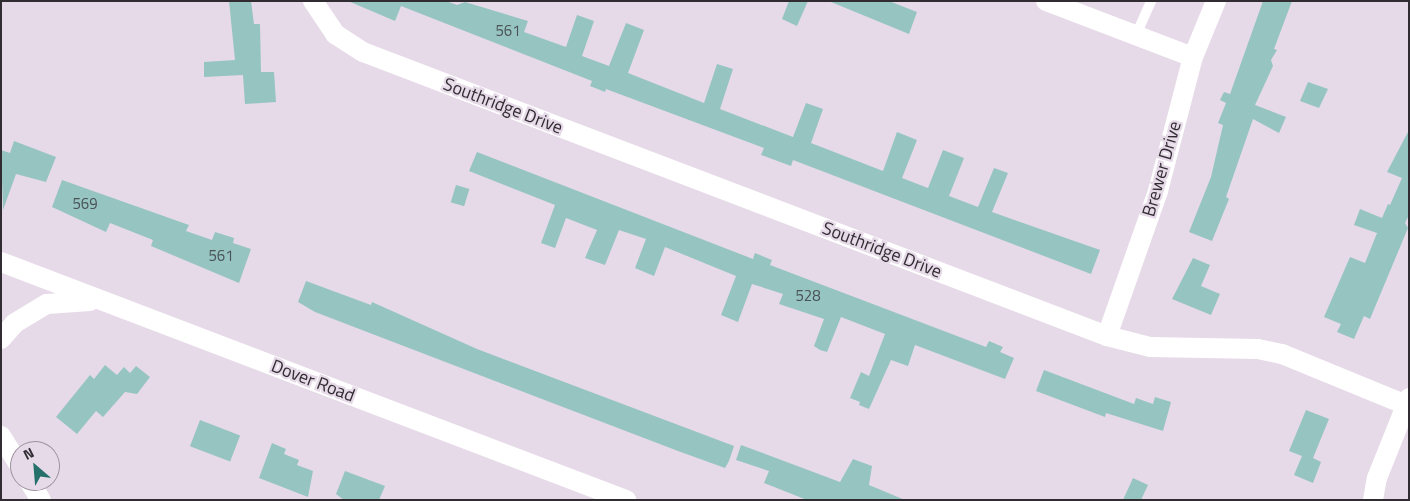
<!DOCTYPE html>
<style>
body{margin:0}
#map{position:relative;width:1410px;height:501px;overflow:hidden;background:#e6d9e8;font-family:"Titillium Web",sans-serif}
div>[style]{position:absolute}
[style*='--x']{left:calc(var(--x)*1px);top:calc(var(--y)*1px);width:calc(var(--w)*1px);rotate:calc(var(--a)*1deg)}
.building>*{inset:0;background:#96c5c1;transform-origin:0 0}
.lane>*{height:10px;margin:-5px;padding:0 5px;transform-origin:5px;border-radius:5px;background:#fff}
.street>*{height:20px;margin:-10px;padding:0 10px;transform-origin:10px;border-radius:10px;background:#fff}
span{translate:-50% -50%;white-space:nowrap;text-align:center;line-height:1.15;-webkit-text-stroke:4.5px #e6d9e8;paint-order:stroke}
.number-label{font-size:15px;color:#4a5256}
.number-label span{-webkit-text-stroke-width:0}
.street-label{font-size:18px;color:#312c32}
.frame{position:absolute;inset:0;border:2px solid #312c32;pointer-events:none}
.north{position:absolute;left:10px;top:441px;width:50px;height:50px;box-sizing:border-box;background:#e6d9e8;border:1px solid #9e949f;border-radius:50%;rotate:333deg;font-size:14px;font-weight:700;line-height:20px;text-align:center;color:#312c32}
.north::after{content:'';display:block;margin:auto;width:18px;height:22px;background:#26706b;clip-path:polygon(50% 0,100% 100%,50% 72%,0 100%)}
</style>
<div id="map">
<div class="building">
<i style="clip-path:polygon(229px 1px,251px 1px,254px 24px,260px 24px,261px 72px,274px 72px,276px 102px,245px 104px,243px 75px,204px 77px,204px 62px,235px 60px)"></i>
<i style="clip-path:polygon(348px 1px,446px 1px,457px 5px,465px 2px,528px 21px,524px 32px,566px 47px,577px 15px,594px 21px,582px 56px,609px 66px,626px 23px,644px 30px,628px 73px,704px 103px,717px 64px,733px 69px,720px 109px,793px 137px,806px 103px,823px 109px,811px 143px,883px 171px,897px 132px,917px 140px,902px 178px,928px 188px,943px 150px,964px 158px,949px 196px,978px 207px,994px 168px,1008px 173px,992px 212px,1100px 250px,1091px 274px,793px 160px,791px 166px,761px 155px,764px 148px,606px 89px,605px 92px,590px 86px,592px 81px,401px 6px,395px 21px)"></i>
<i style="clip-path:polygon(789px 1px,808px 1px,797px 26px,782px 19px)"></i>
<i style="clip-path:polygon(889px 1px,917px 12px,909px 34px,831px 2px)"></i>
<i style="clip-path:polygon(1263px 1px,1292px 1px,1274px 49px,1277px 50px,1271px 60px,1273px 66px,1255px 105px,1286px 117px,1279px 133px,1253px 119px,1226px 197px,1229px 199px,1212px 241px,1189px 232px,1211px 177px,1223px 125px,1218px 123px,1226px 103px,1220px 100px,1224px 92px,1230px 94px)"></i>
<i style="clip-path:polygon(1308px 82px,1328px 89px,1319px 108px,1300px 101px)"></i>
<i style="clip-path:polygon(1409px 130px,1409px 215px,1405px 223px,1408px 228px,1370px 319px,1364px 316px,1354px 339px,1337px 332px,1341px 324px,1324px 317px,1350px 257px,1365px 263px,1377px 233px,1354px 225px,1360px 209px,1382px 218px,1388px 204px,1390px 205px,1402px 178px,1387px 172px)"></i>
<i style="clip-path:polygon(14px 141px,56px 157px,46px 182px,16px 174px,3px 210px,1px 150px,10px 153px)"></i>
<i style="clip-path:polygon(477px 152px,753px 259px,755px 253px,772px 260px,770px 265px,986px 347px,989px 341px,1003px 347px,1000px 352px,1014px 358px,1005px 379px,915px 345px,908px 366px,891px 360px,869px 409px,859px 405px,860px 402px,850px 398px,861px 372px,869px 376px,885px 334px,841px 317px,827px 352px,820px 350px,814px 346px,824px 319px,779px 304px,783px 294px,752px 284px,738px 322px,721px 315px,736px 276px,665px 247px,654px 276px,635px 268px,646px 239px,619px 230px,605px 265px,585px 258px,597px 230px,566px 218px,555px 248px,541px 243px,555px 205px,469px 171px)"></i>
<i style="clip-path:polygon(62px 180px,189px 225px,186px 231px,212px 240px,215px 232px,234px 238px,233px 243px,251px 249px,239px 283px,151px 246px,153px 240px,110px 223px,106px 232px,52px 207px)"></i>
<i style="left:456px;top:185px;width:14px;height:18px;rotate:17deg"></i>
<i style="clip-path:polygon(1193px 258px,1210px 265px,1201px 286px,1220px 294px,1211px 315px,1172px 299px)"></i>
<i style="clip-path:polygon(306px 281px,371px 305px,372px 302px,477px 349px,734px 446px,729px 461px,725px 468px,678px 451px,315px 312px,298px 302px)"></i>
<i style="clip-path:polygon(105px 365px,117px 375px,124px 367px,130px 373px,136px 366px,150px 377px,137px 394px,125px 392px,103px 417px,96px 411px,77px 434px,56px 417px,90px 375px,94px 379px)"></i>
<i style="clip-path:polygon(1044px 370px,1134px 404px,1136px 398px,1153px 404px,1155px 397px,1171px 402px,1163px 431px,1106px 413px,1105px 417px,1036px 391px)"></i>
<i style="clip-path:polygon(1306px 410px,1329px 419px,1313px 458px,1321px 462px,1313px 483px,1294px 475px,1302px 456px,1289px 451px)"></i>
<i style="left:200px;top:420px;width:43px;height:28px;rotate:21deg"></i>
<i style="clip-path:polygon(272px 443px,286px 449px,284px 454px,299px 460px,297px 465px,313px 471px,308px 497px,259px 478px)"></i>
<i style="clip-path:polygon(741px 445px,840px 482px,853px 459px,872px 466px,869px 485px,905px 500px,807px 500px,764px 483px,769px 471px,736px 460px)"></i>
<i style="clip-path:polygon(345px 471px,385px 486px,379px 500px,344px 500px,336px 494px)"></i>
<i style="clip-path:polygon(1133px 478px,1148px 485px,1141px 500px,1123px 500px)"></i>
</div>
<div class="lane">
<i style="--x:1136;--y:35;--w:37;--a:-66"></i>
</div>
<div class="street">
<i style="--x:313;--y:1;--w:40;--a:56"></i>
<i style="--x:335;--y:34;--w:33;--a:33"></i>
<i style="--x:363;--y:52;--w:796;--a:20.89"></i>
<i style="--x:1107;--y:336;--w:44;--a:14.3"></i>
<i style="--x:1150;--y:347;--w:108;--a:1.1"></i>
<i style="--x:1258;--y:349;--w:25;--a:12"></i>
<i style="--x:1282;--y:354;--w:137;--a:22.3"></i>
<i style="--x:1046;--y:1;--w:157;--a:20.9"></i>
<i style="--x:1;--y:262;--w:669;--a:20.85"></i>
<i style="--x:1107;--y:336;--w:154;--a:-70.6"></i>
<i style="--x:1158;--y:191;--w:138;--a:-75.4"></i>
<i style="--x:1193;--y:57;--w:61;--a:-67.7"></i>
<i style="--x:1;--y:339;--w:21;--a:-49"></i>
<i style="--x:15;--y:323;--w:37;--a:-31"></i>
<i style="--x:47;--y:304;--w:43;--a:-4"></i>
<i style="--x:1;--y:436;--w:36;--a:58"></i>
<i style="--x:29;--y:481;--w:22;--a:58"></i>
<i style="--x:1373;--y:500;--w:22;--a:-80"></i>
<i style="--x:1377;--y:478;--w:86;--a:-68.2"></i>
</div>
<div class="number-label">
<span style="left:508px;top:31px">561</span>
<span style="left:85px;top:204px">569</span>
<span style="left:221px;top:256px">561</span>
<span style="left:808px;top:296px">528</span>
</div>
<div class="street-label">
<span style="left:503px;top:106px;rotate:21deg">Southridge Drive</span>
<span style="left:1162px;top:169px;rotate:-74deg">Brewer Drive</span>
<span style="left:882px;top:250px;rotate:21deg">Southridge Drive</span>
<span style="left:313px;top:381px;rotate:21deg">Dover Road</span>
</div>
<div class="frame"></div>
<div class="north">N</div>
</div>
